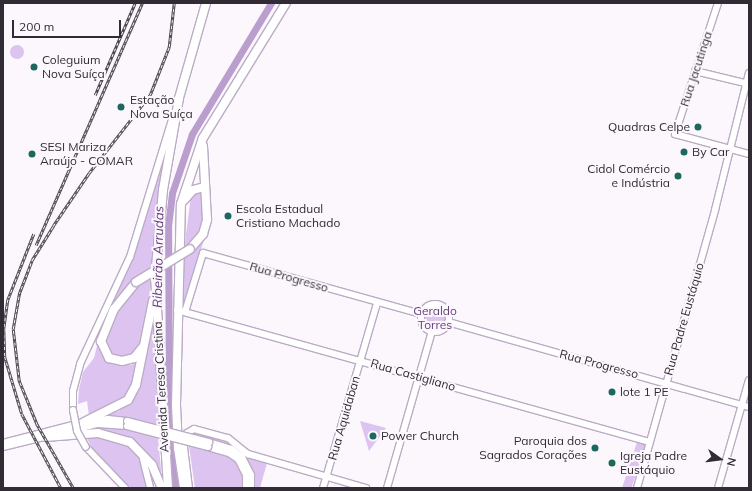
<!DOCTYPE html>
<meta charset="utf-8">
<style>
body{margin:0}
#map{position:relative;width:752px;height:491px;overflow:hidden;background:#fbf7fd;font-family:Mulish,sans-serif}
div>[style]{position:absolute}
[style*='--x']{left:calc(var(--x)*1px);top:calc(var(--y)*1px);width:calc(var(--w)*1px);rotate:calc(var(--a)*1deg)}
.green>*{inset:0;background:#dcc3f0;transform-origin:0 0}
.round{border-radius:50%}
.river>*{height:7px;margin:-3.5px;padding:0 3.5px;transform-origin:3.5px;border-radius:3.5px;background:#ba9ece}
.roads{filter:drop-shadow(1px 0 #bbacc6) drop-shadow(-1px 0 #bbacc6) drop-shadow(0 1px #bbacc6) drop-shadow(0 -1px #bbacc6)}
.secondary>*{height:6px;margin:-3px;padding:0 3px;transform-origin:3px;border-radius:3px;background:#fff}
.secondary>.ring{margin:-3px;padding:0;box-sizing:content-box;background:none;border:6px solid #fff;border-radius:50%}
.highway>*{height:8px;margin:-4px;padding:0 4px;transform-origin:4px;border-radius:4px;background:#fff}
.rail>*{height:2.5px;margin-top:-1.25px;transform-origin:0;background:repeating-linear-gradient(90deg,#fbf7fd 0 3px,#4d4851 0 6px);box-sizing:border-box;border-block:1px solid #4d4851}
.bridges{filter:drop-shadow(1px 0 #bbacc6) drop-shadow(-1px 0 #bbacc6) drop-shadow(0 1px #bbacc6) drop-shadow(0 -1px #bbacc6)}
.secondary-bridge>*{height:6px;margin:-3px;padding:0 3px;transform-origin:3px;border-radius:3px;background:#fff}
.highway-bridge>*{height:8px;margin:-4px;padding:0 4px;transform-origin:4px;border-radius:4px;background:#fff}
.dots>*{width:11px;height:11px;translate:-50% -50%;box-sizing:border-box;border:2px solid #fbf7fd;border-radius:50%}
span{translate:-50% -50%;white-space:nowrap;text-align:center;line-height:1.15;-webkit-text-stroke:4px #fbf7fd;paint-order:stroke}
.poi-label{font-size:12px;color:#312b35}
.left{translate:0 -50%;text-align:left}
.right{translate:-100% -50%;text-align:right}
.street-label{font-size:12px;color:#312b35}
.park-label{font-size:12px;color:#65407d}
.water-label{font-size:13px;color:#603c78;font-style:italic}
.frame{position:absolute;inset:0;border:4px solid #312b35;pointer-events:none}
.north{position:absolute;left:700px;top:439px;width:40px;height:40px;-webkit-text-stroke:3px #fbf7fd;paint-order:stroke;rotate:104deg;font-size:11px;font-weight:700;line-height:16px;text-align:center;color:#312b35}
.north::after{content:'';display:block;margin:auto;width:14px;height:18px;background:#312b35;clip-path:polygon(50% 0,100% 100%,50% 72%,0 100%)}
.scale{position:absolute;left:12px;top:20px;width:109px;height:18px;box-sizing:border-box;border:2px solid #312b35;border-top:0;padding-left:5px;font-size:12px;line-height:14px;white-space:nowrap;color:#312b35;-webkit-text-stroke:3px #fbf7fd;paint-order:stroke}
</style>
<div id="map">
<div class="green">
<i class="round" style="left:10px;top:45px;width:14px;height:14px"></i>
<i style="clip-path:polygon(163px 163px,151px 268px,113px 304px,133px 256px)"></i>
<i style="clip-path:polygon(203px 191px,206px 217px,201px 232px,184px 250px,191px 196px)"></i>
<i style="clip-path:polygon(206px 232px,185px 306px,183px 308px,180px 306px,184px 256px)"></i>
<i style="clip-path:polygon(152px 276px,143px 337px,138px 354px,130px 359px,112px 358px,104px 343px,112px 321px,128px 295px)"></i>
<i class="round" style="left:422px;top:305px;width:26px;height:26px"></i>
<i style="clip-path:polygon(153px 315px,159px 427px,128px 418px,102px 417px,119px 411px,130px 401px)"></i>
<i style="clip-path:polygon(99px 338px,102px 356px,110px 363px,131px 365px,139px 360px,135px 384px,126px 399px,89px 416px,87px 401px,78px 404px,79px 389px,83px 372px,94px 358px)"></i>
<i style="clip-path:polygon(360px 421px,386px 428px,369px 451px)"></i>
<i style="clip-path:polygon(99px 428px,127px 428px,158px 438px,162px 480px,140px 448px,92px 430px)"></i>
<i style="clip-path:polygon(198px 431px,231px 443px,248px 458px,267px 463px,260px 488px,254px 488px,252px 474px,245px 461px,190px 434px)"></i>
<i style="clip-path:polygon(85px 435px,128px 445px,136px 452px,144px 464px,148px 488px,131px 488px,95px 453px)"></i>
<i style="left:637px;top:442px;width:9px;height:48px;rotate:18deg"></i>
<i style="clip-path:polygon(189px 446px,222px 454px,234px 460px,242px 474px,242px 488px,195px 488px)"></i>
</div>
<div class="river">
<i style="--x:175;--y:488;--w:86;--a:-94"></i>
<i style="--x:169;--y:402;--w:176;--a:-90.3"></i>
<i style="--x:168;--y:226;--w:33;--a:-83"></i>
<i style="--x:172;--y:193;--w:62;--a:-71.3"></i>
<i style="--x:192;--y:134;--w:153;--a:-58.9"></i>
</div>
<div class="roads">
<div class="secondary">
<i style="--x:718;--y:3;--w:138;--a:108.2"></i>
<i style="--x:675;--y:134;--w:77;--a:15.1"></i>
<i style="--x:695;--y:71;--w:56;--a:13.5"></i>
<i class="ring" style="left:421px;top:304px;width:22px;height:22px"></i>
<i style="--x:177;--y:310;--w:490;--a:15.6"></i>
<i style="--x:185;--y:312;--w:62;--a:-73"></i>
<i style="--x:203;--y:253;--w:227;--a:15.6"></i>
<i style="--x:448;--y:322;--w:313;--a:15.8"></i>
<i style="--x:73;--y:410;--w:19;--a:-90"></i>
<i style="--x:73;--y:391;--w:28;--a:-75"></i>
<i style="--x:80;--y:364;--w:118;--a:-65"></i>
<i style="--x:130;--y:257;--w:143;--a:-73"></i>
<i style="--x:61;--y:433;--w:38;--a:-14"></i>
<i style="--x:98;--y:424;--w:29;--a:4"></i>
<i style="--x:209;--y:442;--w:24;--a:17"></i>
<i style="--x:232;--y:449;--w:13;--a:39"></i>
<i style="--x:242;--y:457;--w:20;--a:63"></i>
<i style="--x:251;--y:475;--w:13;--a:90"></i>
<i style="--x:3;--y:443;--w:84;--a:-14.5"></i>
<i style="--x:84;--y:422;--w:24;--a:-7"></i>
<i style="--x:108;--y:419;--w:19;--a:6"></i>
<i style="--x:3;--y:447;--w:46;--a:-13.7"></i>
<i style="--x:86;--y:447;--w:57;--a:46.4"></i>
<i style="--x:208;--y:447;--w:22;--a:16"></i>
<i style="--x:229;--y:453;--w:11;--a:34"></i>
<i style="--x:238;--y:459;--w:18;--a:63"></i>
<i style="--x:246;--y:475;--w:13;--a:90"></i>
<i style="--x:143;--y:459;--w:30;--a:76"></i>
<i style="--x:189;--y:488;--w:41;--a:-97"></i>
<i style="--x:184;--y:447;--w:14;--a:-78"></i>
<i style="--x:187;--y:433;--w:8;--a:-30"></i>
<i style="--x:194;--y:429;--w:35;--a:15"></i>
<i style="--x:228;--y:438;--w:26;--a:39"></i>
<i style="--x:248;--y:454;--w:123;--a:16.1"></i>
<i style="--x:323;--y:488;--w:193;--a:-73.7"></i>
<i style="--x:387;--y:488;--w:163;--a:-74"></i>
<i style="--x:637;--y:488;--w:289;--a:-74.3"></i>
<i style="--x:715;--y:210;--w:141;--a:-76.1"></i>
<i style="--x:718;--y:488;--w:112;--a:-74"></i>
</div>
<div class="highway">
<i style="--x:184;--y:200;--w:13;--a:-48"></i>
<i style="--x:193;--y:190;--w:11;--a:-15"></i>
<i style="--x:190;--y:249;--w:20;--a:-49"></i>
<i style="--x:203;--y:234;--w:15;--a:-74"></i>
<i style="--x:207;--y:220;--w:74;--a:-93.1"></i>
<i style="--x:136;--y:282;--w:35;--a:129"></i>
<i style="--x:114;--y:309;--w:35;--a:112"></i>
<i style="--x:101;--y:341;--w:19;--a:65"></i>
<i style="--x:109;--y:358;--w:13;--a:13"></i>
<i style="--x:122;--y:361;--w:12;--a:-14"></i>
<i style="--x:134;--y:358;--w:14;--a:-51"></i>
<i style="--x:84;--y:422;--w:49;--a:-26.6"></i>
<i style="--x:128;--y:400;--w:17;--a:-62"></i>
<i style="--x:136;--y:385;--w:86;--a:-78.6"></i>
<i style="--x:45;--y:437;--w:53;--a:-4.3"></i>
<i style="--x:98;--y:433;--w:33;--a:16"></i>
<i style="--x:130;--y:442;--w:32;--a:46"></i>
<i style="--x:152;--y:465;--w:25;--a:67"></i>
<i style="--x:168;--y:488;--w:210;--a:-93.5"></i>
<i style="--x:155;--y:278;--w:88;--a:-84.8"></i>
<i style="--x:163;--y:190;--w:93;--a:-80.1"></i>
<i style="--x:179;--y:98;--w:99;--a:-74.1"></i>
<i style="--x:184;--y:488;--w:40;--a:-98.5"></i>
<i style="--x:178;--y:448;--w:43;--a:-92.7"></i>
<i style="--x:176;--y:405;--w:201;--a:-88.6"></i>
<i style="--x:181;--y:204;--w:70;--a:-71.6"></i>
<i style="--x:203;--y:138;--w:158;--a:-58.4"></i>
</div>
</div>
<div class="rail">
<i style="--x:95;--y:95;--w:100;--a:-66.5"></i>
<i style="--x:34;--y:234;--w:71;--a:111.5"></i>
<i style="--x:8;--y:300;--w:29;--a:98"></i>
<i style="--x:4;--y:329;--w:28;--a:88"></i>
<i style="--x:5;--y:357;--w:59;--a:73.4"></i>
<i style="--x:22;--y:414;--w:84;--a:62.2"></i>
<i style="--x:36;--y:245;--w:264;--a:-66.3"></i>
<i style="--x:73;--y:488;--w:73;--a:-119.7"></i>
<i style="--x:37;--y:425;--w:48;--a:-112.2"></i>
<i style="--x:19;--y:381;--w:52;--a:-96.6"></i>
<i style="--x:13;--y:329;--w:36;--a:-80"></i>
<i style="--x:19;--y:294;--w:36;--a:-69"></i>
<i style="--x:32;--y:260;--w:40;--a:-58"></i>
<i style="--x:53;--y:226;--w:64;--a:-55.8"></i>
<i style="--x:89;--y:173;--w:99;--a:-52"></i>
<i style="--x:150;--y:95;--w:52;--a:-68.4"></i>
<i style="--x:169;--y:47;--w:44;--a:-83.5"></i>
</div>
<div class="bridges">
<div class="secondary-bridge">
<i style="--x:73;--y:410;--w:21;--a:79"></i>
<i style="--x:77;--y:431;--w:18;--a:61"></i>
<i style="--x:127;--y:421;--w:85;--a:14.4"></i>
<i style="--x:127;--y:426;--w:84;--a:14.5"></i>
</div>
<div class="highway-bridge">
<i style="--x:136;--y:282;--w:63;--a:-31.4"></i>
</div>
</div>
<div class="dots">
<i style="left:34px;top:67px;background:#1d675d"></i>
<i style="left:121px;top:107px;background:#1d675d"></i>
<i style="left:698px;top:127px;background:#1d675d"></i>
<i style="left:684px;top:152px;background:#1d675d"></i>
<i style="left:32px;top:154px;background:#1d675d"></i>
<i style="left:678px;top:176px;background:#1d675d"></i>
<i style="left:228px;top:216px;background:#1d675d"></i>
<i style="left:612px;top:392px;background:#1d675d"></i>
<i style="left:373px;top:436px;background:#1d675d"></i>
<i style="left:595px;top:448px;background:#1d675d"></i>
<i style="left:612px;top:463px;background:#1d675d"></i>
</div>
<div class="poi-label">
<span class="left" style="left:42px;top:67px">Coleguium<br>Nova Suíça</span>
<span class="left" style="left:130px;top:107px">Estação<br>Nova Suíça</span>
<span class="right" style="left:690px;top:127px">Quadras Celpe</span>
<span class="left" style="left:40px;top:154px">SESI Mariza<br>Araújo - COMAR</span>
<span class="left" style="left:692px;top:152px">By Car</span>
<span class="right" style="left:670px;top:176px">Cidol Comércio<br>e Indústria</span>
<span class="left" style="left:236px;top:216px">Escola Estadual<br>Cristiano Machado</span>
<span class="left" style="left:620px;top:392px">lote 1 PE</span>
<span class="left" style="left:381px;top:436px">Power Church</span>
<span class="right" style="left:587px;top:448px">Paroquia dos<br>Sagrados Corações</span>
<span class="left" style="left:620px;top:463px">Igreja Padre<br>Eustáquio</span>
</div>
<div class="street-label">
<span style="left:696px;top:69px;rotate:-72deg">Rua Jacutinga</span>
<span style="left:289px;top:277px;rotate:16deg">Rua Progresso</span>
<span style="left:684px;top:319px;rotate:-74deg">Rua Padre Eustáquio</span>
<span style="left:599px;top:364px;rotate:15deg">Rua Progresso</span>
<span style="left:413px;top:375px;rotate:16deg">Rua Castigliano</span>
<span style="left:161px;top:387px;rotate:-93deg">Avenida Teresa Cristina</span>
<span style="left:344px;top:418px;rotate:-74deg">Rua Aquidaban</span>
</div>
<div class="park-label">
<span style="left:435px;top:318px">Geraldo<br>Torres</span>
</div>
<div class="water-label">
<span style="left:158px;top:257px;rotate:-89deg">Ribeirão Arrudas</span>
</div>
<div class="frame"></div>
<div class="north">N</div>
<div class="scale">200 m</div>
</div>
